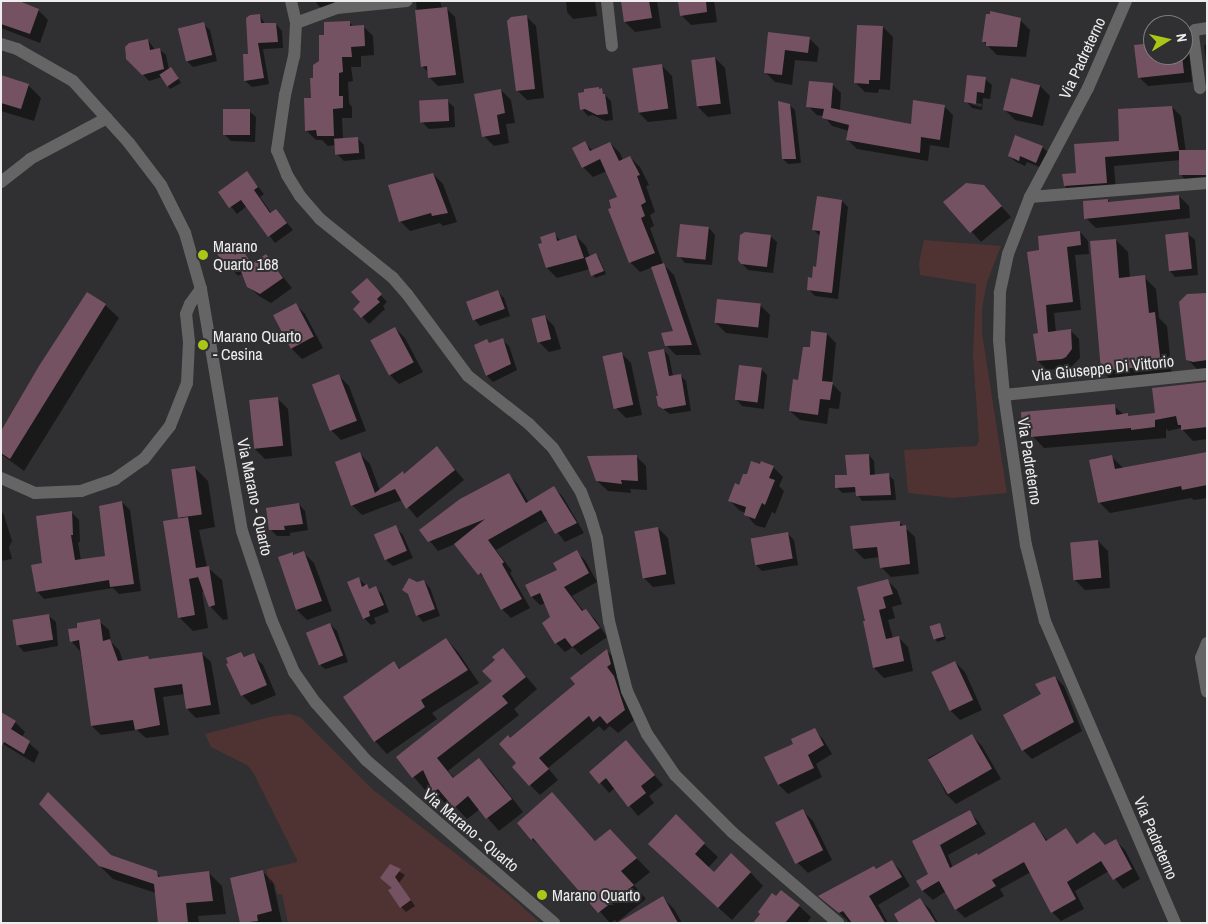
<!DOCTYPE html>
<style>
body{margin:0}
#map{position:relative;width:1208px;height:924px;overflow:hidden;background:#302f31;font-family:"Archivo Narrow",sans-serif}
div>[style]{position:absolute}
[style*='--x']{left:calc(var(--x)*1px);top:calc(var(--y)*1px);width:calc(var(--w)*1px);rotate:calc(var(--a)*1deg)}
.green>*{inset:0;background:#4f3332}
.shadow>*{inset:0;background:#0007}
.building>*{inset:0;background:#755262;transform-origin:0 0}
.street>*{height:12px;margin:-6px;padding:0 6px;transform-origin:6px;border-radius:6px;background:#656566}
.dots>*{width:14px;height:14px;translate:-50% -50%;box-sizing:border-box;border:2px solid #302f31;border-radius:50%}
span{translate:-50% -50%;white-space:nowrap;text-align:center;line-height:1.15;-webkit-text-stroke:4px #302f31;paint-order:stroke}
.street-label{font-size:16px;color:#eeedee}
.poi-label{font-size:16px;color:#eeedee}
.left{translate:0 -50%;text-align:left}
.frame{position:absolute;inset:0;border:2px solid #eeedee;pointer-events:none}
.north{position:absolute;left:1143px;top:15px;width:50px;height:50px;box-sizing:border-box;background:#302f31;border:1px solid #7c7b7d;border-radius:50%;rotate:81deg;font-size:14px;font-weight:700;line-height:20px;text-align:center;color:#eeedee}
.north::after{content:'';display:block;margin:auto;width:18px;height:22px;background:#aac718;clip-path:polygon(50% 0,100% 100%,50% 72%,0 100%)}
</style>
<div id="map">
<div class="green">
<i style="clip-path:polygon(924px 240px,1001px 246px,987px 282px,982px 309px,982px 333px,1007px 493px,953px 498px,908px 493px,904px 450px,976px 446px,979px 441px,973px 356px,976px 284px,920px 275px,919px 263px)"></i>
<i style="clip-path:polygon(290px 714px,300px 717px,372px 789px,508px 894px,539px 922px,288px 923px,282px 894px,277px 894px,275px 883px,269px 884px,266px 869px,297px 862px,297px 860px,253px 772px,247px 765px,211px 747px,205px 734px,274px 716px)"></i>
</div>
<div class="shadow">
<i style="clip-path:polygon(315px 1px,383px 1px,324px 12px)"></i>
<i style="clip-path:polygon(410px 1px,440px 1px,442px 8px,446px 8px,455px 17px,464px 83px,438px 86px,429px 77px,428px 72px,422px 66px,416px 2px)"></i>
<i style="clip-path:polygon(566px 1px,595px 1px,597px 16px,573px 19px,567px 12px)"></i>
<i style="clip-path:polygon(622px 1px,657px 1px,661px 28px,635px 32px,625px 22px)"></i>
<i style="clip-path:polygon(679px 1px,714px 1px,717px 22px,691px 25px,681px 15px)"></i>
<i style="clip-path:polygon(1px 2px,38px 10px,48px 20px,40px 43px,1px 28px)"></i>
<i style="clip-path:polygon(991px 12px,1020px 20px,1030px 30px,1026px 57px,997px 55px,983px 41px)"></i>
<i style="clip-path:polygon(259px 15px,266px 25px,276px 24px,282px 31px,283px 48px,263px 49px,269px 84px,252px 87px,245px 81px)"></i>
<i style="clip-path:polygon(526px 16px,536px 26px,544px 98px,527px 100px,517px 90px)"></i>
<i style="clip-path:polygon(349px 22px,354px 27px,363px 26px,373px 36px,374px 55px,361px 56px,361px 67px,351px 67px,353px 81px,348px 82px,349px 103px,352px 107px,352px 118px,342px 118px,343px 139px,357px 138px,364px 145px,365px 159px,344px 161px,337px 154px,336px 145px,328px 146px,322px 140px,316px 140px,306px 130px,314px 79px,321px 61px,325px 36px)"></i>
<i style="clip-path:polygon(203px 24px,210px 30px,217px 61px,193px 67px,187px 61px)"></i>
<i style="clip-path:polygon(883px 27px,893px 37px,890px 90px,879px 89px,878px 93px,865px 92px,855px 82px)"></i>
<i style="clip-path:polygon(769px 33px,809px 38px,819px 48px,817px 62px,795px 60px,792px 85px,775px 82px,765px 72px)"></i>
<i style="clip-path:polygon(148px 40px,155px 50px,159px 49px,166px 55px,169px 70px,174px 72px,181px 83px,170px 89px,162px 77px,149px 81px,125px 54px,126px 48px)"></i>
<i style="clip-path:polygon(1153px 44px,1153px 55px,1183px 55px,1183px 44px,1189px 50px,1192px 82px,1148px 86px,1139px 77px)"></i>
<i style="clip-path:polygon(1204px 45px,1207px 45px,1207px 69px)"></i>
<i style="clip-path:polygon(715px 58px,725px 68px,731px 114px,708px 117px,698px 107px)"></i>
<i style="clip-path:polygon(662px 66px,672px 76px,677px 119px,648px 122px,638px 112px)"></i>
<i style="clip-path:polygon(1px 76px,28px 85px,41px 98px,34px 121px,1px 111px)"></i>
<i style="clip-path:polygon(evenodd,985px 79px,992px 85px,990px 99px,983px 98px,982px 110px,972px 108px,966px 101px,985px 79px,971px 102px,982px 104px,981px 107px,971px 104px,971px 102px)"></i>
<i style="clip-path:polygon(832px 84px,841px 93px,840px 111px,912px 125px,944px 106px,953px 115px,949px 148px,930px 145px,928px 161px,857px 149px,848px 140px,849px 131px,832px 126px,824px 116px,817px 115px,808px 106px)"></i>
<i style="clip-path:polygon(1040px 86px,1050px 96px,1043px 126px,1015px 120px,1005px 110px)"></i>
<i style="clip-path:polygon(598px 88px,611px 101px,613px 120px,605px 121px,593px 115px,588px 116px,582px 109px)"></i>
<i style="clip-path:polygon(501px 90px,511px 100px,515px 123px,506px 124px,509px 143px,494px 146px,484px 136px)"></i>
<i style="clip-path:polygon(447px 101px,454px 107px,455px 127px,429px 129px,423px 123px)"></i>
<i style="clip-path:polygon(789px 105px,795px 110px,801px 163px,788px 164px,783px 159px)"></i>
<i style="clip-path:polygon(1172px 107px,1181px 116px,1186px 153px,1207px 151px,1207px 185px,1192px 186px,1182px 176px,1181px 160px,1114px 166px,1116px 191px,1074px 195px,1065px 186px,1120px 142px)"></i>
<i style="clip-path:polygon(249px 111px,256px 117px,255px 142px,231px 141px,224px 134px)"></i>
<i style="clip-path:polygon(585px 143px,593px 151px,610px 143px,620px 153px,623px 160px,630px 157px,640px 167px,649px 185px,646px 186px,655px 212px,650px 215px,654px 226px,650px 228px,663px 264px,674px 275px,701px 355px,676px 355px,666px 345px,675px 332px,653px 267px,640px 272px,630px 262px,613px 208px,618px 198px,607px 171px,593px 177px,583px 167px)"></i>
<i style="clip-path:polygon(1042px 147px,1049px 153px,1042px 168px,1027px 162px,1025px 166px,1016px 162px,1009px 156px)"></i>
<i style="clip-path:polygon(246px 172px,264px 194px,260px 197px,272px 214px,282px 217px,293px 230px,275px 243px,247px 206px,237px 214px,219px 192px)"></i>
<i style="clip-path:polygon(433px 174px,443px 184px,457px 222px,443px 226px,440px 223px,410px 231px,400px 221px)"></i>
<i style="clip-path:polygon(983px 186px,1011px 217px,981px 242px,945px 202px)"></i>
<i style="clip-path:polygon(1179px 196px,1189px 206px,1190px 218px,1096px 228px,1086px 218px,1108px 200px,1110px 203px)"></i>
<i style="clip-path:polygon(842px 201px,848px 207px,838px 299px,815px 296px,808px 289px,818px 268px,821px 237px,814px 230px)"></i>
<i style="clip-path:polygon(709px 228px,715px 235px,712px 265px,685px 263px,679px 256px)"></i>
<i style="clip-path:polygon(1080px 232px,1088px 241px,1089px 254px,1075px 255px,1081px 310px,1054px 313px,1056px 332px,1070px 330px,1079px 339px,1080px 358px,1071px 367px,1047px 370px,1038px 361px,1041px 251px)"></i>
<i style="clip-path:polygon(554px 234px,561px 241px,576px 236px,586px 246px,590px 257px,596px 255px,599px 258px,606px 274px,595px 278px,590px 269px,557px 278px,547px 268px,539px 245px)"></i>
<i style="clip-path:polygon(1188px 234px,1195px 240px,1198px 275px,1175px 277px,1169px 270px)"></i>
<i style="clip-path:polygon(770px 236px,777px 242px,773px 273px,748px 270px,742px 264px)"></i>
<i style="clip-path:polygon(1116px 240px,1128px 252px,1130px 278px,1144px 277px,1156px 289px,1159px 318px,1167px 326px,1172px 377px,1114px 383px,1102px 371px)"></i>
<i style="clip-path:polygon(227px 244px,237px 254px,242px 251px,254px 264px,266px 256px,292px 288px,271px 303px,259px 296px,248px 286px,245px 278px,241px 274px,238px 276px,217px 251px)"></i>
<i style="clip-path:polygon(367px 280px,387px 302px,383px 306px,385px 309px,369px 324px,355px 309px,362px 302px)"></i>
<i style="clip-path:polygon(498px 292px,504px 298px,510px 316px,480px 326px,474px 319px)"></i>
<i style="clip-path:polygon(1207px 295px,1207px 371px,1197px 369px,1187px 359px)"></i>
<i style="clip-path:polygon(295px 304px,305px 314px,323px 348px,302px 359px,292px 349px)"></i>
<i style="clip-path:polygon(105px 305px,119px 318px,24px 471px,1px 454px,1px 434px)"></i>
<i style="clip-path:polygon(760px 305px,770px 315px,768px 338px,726px 333px,716px 323px)"></i>
<i style="clip-path:polygon(544px 316px,554px 326px,561px 349px,549px 352px,539px 342px)"></i>
<i style="clip-path:polygon(395px 328px,405px 338px,423px 372px,399px 384px,389px 374px)"></i>
<i style="clip-path:polygon(827px 334px,836px 343px,832px 383px,841px 393px,839px 409px,829px 408px,827px 424px,800px 420px,790px 411px,799px 381px,811px 349px)"></i>
<i style="clip-path:polygon(487px 340px,490px 344px,502px 340px,509px 346px,517px 370px,493px 382px,487px 376px,475px 345px)"></i>
<i style="clip-path:polygon(664px 350px,669px 356px,673px 376px,680px 375px,686px 381px,691px 411px,670px 414px,659px 406px)"></i>
<i style="clip-path:polygon(621px 353px,631px 363px,642px 415px,626px 418px,616px 408px)"></i>
<i style="clip-path:polygon(761px 369px,767px 375px,764px 409px,742px 406px,736px 399px)"></i>
<i style="clip-path:polygon(339px 376px,349px 386px,366px 431px,341px 440px,331px 430px)"></i>
<i style="clip-path:polygon(1207px 384px,1207px 439px,1193px 441px,1181px 428px,1168px 431px,1166px 428px,1166px 438px,1044px 448px,1023px 426px,1114px 406px,1124px 415px,1130px 417px,1156px 414px)"></i>
<i style="clip-path:polygon(278px 399px,288px 409px,292px 456px,265px 459px,255px 449px)"></i>
<i style="clip-path:polygon(437px 448px,464px 480px,417px 518px,402px 500px,362px 515px,352px 505px,360px 454px,370px 464px,380px 491px,403px 472px,405px 475px)"></i>
<i style="clip-path:polygon(1207px 454px,1207px 498px,1194px 500px,1191px 498px,1110px 513px,1099px 502px,1112px 457px,1123px 468px)"></i>
<i style="clip-path:polygon(869px 455px,874px 461px,875px 476px,888px 475px,894px 480px,896px 500px,862px 501px,856px 492px,842px 493px,837px 487px)"></i>
<i style="clip-path:polygon(636px 456px,646px 466px,647px 490px,630px 489px,631px 493px,608px 491px,597px 481px)"></i>
<i style="clip-path:polygon(773px 467px,783px 477px,779px 486px,784px 491px,775px 514px,772px 512px,765px 528px,755px 525px,745px 513px,739px 510px,729px 500px)"></i>
<i style="clip-path:polygon(195px 468px,208px 481px,215px 527px,199px 530px,207px 567px,222px 580px,228px 619px,223px 620px,210px 606px,205px 591px,202px 592px,208px 628px,193px 631px,179px 617px,181px 519px,179px 517px)"></i>
<i style="clip-path:polygon(508px 474px,517px 483px,529px 503px,554px 488px,563px 497px,584px 533px,565px 542px,548px 520px,496px 550px,512px 571px,510px 573px,530px 608px,511px 618px,502px 609px,488px 583px,455px 544px,438px 551px,421px 530px)"></i>
<i style="clip-path:polygon(122px 502px,130px 510px,141px 591px,119px 594px,113px 588px,44px 599px,37px 591px,44px 564px,71px 512px,79px 520px,80px 542px,78px 542px,81px 561px,107px 557px,108px 504px)"></i>
<i style="clip-path:polygon(299px 504px,305px 511px,308px 530px,290px 533px,290px 536px,277px 536px,270px 529px)"></i>
<i style="clip-path:polygon(1px 511px,4px 515px,12px 541px,9px 547px,12px 559px,1px 561px)"></i>
<i style="clip-path:polygon(899px 522px,915px 537px,919px 574px,891px 577px,881px 567px,880px 557px,864px 559px,854px 549px,852px 527px)"></i>
<i style="clip-path:polygon(396px 528px,403px 535px,413px 558px,393px 566px,386px 560px)"></i>
<i style="clip-path:polygon(658px 528px,668px 538px,675px 584px,653px 587px,643px 577px)"></i>
<i style="clip-path:polygon(788px 534px,794px 540px,798px 565px,762px 571px,755px 564px)"></i>
<i style="clip-path:polygon(1098px 541px,1108px 551px,1110px 588px,1085px 590px,1075px 580px)"></i>
<i style="clip-path:polygon(576px 552px,585px 560px,597px 582px,572px 596px,584px 612px,586px 610px,595px 619px,607px 637px,581px 655px,573px 647px,565px 652px,556px 643px,543px 623px,552px 618px,546px 603px,540px 605px,532px 597px)"></i>
<i style="clip-path:polygon(292px 553px,295px 555px,304px 553px,314px 563px,332px 611px,307px 620px,297px 610px)"></i>
<i style="clip-path:polygon(359px 579px,371px 590px,376px 588px,382px 594px,389px 612px,374px 618px,376px 623px,371px 625px,364px 618px)"></i>
<i style="clip-path:polygon(887px 580px,897px 590px,902px 604px,892px 607px,895px 618px,888px 620px,893px 638px,898px 637px,908px 647px,913px 671px,884px 678px,874px 668px,867px 621px)"></i>
<i style="clip-path:polygon(424px 581px,430px 588px,440px 616px,423px 622px,417px 615px,409px 595px,404px 590px)"></i>
<i style="clip-path:polygon(49px 616px,56px 622px,58px 646px,24px 652px,18px 645px)"></i>
<i style="clip-path:polygon(99px 621px,109px 630px,111px 642px,119px 650px,123px 661px,148px 657px,151px 660px,201px 653px,211px 662px,220px 714px,196px 718px,187px 709px,185px 694px,163px 697px,169px 735px,146px 738px,137px 730px,101px 735px,92px 726px,80px 651px,71px 641px,79px 629px)"></i>
<i style="clip-path:polygon(330px 624px,337px 631px,348px 662px,325px 669px,318px 663px)"></i>
<i style="clip-path:polygon(939px 624px,946px 639px,937px 642px,931px 627px)"></i>
<i style="clip-path:polygon(446px 639px,458px 652px,479px 683px,432px 713px,437px 719px,387px 754px,375px 741px,345px 697px,394px 663px,401px 669px)"></i>
<i style="clip-path:polygon(503px 650px,537px 689px,514px 709px,519px 715px,448px 771px,455px 779px,479px 759px,491px 771px,523px 812px,499px 831px,480px 809px,467px 819px,450px 801px,446px 804px,434px 792px,431px 785px,425px 790px,397px 757px,494px 681px,497px 660px)"></i>
<i style="clip-path:polygon(606px 650px,616px 660px,621px 674px,616px 677px,624px 687px,634px 720px,618px 733px,610px 726px,604px 731px,599px 726px,548px 768px,558px 780px,540px 795px,530px 785px,517px 763px,510px 739px,577px 684px)"></i>
<i style="clip-path:polygon(241px 653px,246px 658px,253px 655px,263px 665px,276px 695px,252px 705px,242px 695px)"></i>
<i style="clip-path:polygon(955px 662px,965px 672px,982px 710px,960px 720px,950px 710px)"></i>
<i style="clip-path:polygon(1055px 677px,1064px 686px,1082px 731px,1032px 759px,1023px 750px,1005px 716px,1043px 695px)"></i>
<i style="clip-path:polygon(15px 722px,25px 732px,22px 737px,39px 752px,34px 763px,1px 743px)"></i>
<i style="clip-path:polygon(814px 730px,823px 739px,832px 754px,816px 764px,822px 777px,788px 794px,779px 785px,766px 758px,795px 744px)"></i>
<i style="clip-path:polygon(972px 736px,982px 746px,1001px 779px,956px 804px,946px 794px,928px 758px)"></i>
<i style="clip-path:polygon(626px 742px,663px 785px,649px 796px,654px 803px,638px 816px,615px 788px,609px 793px,591px 772px)"></i>
<i style="clip-path:polygon(552px 794px,596px 842px,623px 844px,650px 872px,634px 885px,646px 899px,617px 922px,615px 920px,610px 923px,546px 851px,532px 839px)"></i>
<i style="clip-path:polygon(803px 811px,813px 821px,832px 860px,808px 873px,798px 863px)"></i>
<i style="clip-path:polygon(969px 812px,978px 821px,986px 834px,948px 855px,953px 868px,978px 856px,1034px 824px,1048px 841px,1066px 830px,1078px 844px,1094px 834px,1106px 846px,1116px 841px,1125px 850px,1140px 879px,1123px 889px,1109px 871px,1075px 891px,1084px 909px,1061px 921px,1052px 912px,1031px 872px,1000px 889px,1004px 896px,965px 918px,956px 909px,946px 891px,933px 900px,923px 891px,918px 882px,930px 874px,913px 842px)"></i>
<i style="clip-path:polygon(704px 844px,718px 857px,708px 868px,714px 873px,750px 872px,763px 886px,732px 920px,663px 858px)"></i>
<i style="clip-path:polygon(111px 856px,156px 872px,161px 878px,209px 873px,222px 886px,226px 914px,198px 916px,199px 923px,159px 923px,156px 893px,113px 879px,99px 865px)"></i>
<i style="clip-path:polygon(892px 862px,901px 871px,910px 886px,878px 905px,888px 923px,849px 922px,829px 904px)"></i>
<i style="clip-path:polygon(390px 866px,405px 875px,399px 883px,415px 906px,406px 912px,401px 907px,393px 888px)"></i>
<i style="clip-path:polygon(263px 872px,273px 882px,282px 923px,242px 923px)"></i>
<i style="clip-path:polygon(663px 898px,674px 909px,682px 923px,620px 923px)"></i>
<i style="clip-path:polygon(920px 900px,930px 909px,938px 923px,913px 923px)"></i>
<i style="clip-path:polygon(799px 906px,811px 917px,807px 923px,755px 923px)"></i>
</div>
<div class="building">
<i style="clip-path:polygon(1px 1px,19px 1px,39px 9px,30px 34px,1px 24px)"></i>
<i style="clip-path:polygon(621px 1px,649px 1px,652px 18px,624px 22px)"></i>
<i style="clip-path:polygon(678px 1px,706px 1px,707px 12px,680px 16px)"></i>
<i style="clip-path:polygon(447px 7px,456px 75px,428px 78px,427px 66px,421px 67px,415px 10px)"></i>
<i style="clip-path:polygon(990px 11px,1021px 18px,1017px 47px,986px 46px,986px 42px,982px 42px,986px 14px,990px 14px)"></i>
<i style="clip-path:polygon(260px 14px,261px 23px,276px 23px,278px 42px,258px 43px,264px 78px,244px 81px,243px 54px,248px 54px,246px 18px,250px 15px)"></i>
<i style="clip-path:polygon(527px 15px,535px 89px,516px 91px,507px 21px,511px 17px)"></i>
<i style="clip-path:polygon(350px 21px,350px 26px,364px 25px,365px 46px,351px 47px,352px 57px,342px 57px,343px 72px,339px 73px,339px 96px,343px 96px,343px 108px,333px 109px,334px 136px,317px 136px,316px 130px,305px 131px,304px 98px,311px 98px,310px 78px,313px 78px,313px 65px,319px 61px,319px 35px,324px 35px,324px 22px)"></i>
<i style="left:204px;top:22px;width:34px;height:27px;rotate:76deg"></i>
<i style="clip-path:polygon(857px 25px,883px 26px,880px 80px,869px 80px,869px 84px,854px 83px)"></i>
<i style="clip-path:polygon(768px 32px,810px 37px,808px 53px,785px 50px,782px 75px,764px 73px)"></i>
<i style="clip-path:polygon(148px 39px,150px 50px,160px 48px,164px 69px,142px 75px,126px 59px,125px 47px,129px 43px)"></i>
<i style="clip-path:polygon(1153px 43px,1153px 55px,1182px 55px,1184px 73px,1138px 78px,1134px 45px)"></i>
<i style="left:715px;top:57px;width:47px;height:24px;rotate:83deg"></i>
<i style="left:662px;top:64px;width:45px;height:30px;rotate:82deg"></i>
<i style="left:171px;top:67px;width:14px;height:14px;rotate:56deg"></i>
<i style="clip-path:polygon(1px 75px,29px 84px,21px 109px,1px 103px)"></i>
<i style="clip-path:polygon(967px 75px,986px 77px,984px 93px,977px 92px,976px 104px,964px 102px)"></i>
<i style="left:1011px;top:78px;width:30px;height:33px;rotate:14deg"></i>
<i style="clip-path:polygon(809px 81px,833px 83px,831px 108px,895px 121px,911px 124px,913px 100px,945px 105px,940px 140px,921px 137px,920px 153px,846px 140px,849px 125px,822px 118px,824px 109px,806px 107px)"></i>
<i style="clip-path:polygon(599px 87px,599px 89px,602px 88px,603px 94px,605px 94px,608px 114px,597px 115px,585px 109px,580px 110px,578px 93px,584px 92px,584px 89px)"></i>
<i style="clip-path:polygon(501px 89px,505px 113px,497px 115px,500px 134px,482px 137px,474px 94px)"></i>
<i style="left:448px;top:99px;width:22px;height:29px;rotate:87deg"></i>
<i style="clip-path:polygon(778px 101px,790px 104px,796px 159px,782px 159px)"></i>
<i style="clip-path:polygon(1172px 106px,1179px 151px,1105px 157px,1107px 183px,1064px 186px,1062px 174px,1076px 173px,1074px 144px,1119px 141px,1118px 109px)"></i>
<i style="left:223px;top:109px;width:27px;height:26px"></i>
<i style="clip-path:polygon(1015px 135px,1043px 146px,1036px 163px,1020px 156px,1019px 161px,1008px 156px)"></i>
<i style="left:358px;top:137px;width:16px;height:24px;rotate:86deg"></i>
<i style="clip-path:polygon(585px 141px,590px 151px,610px 142px,619px 161px,630px 156px,640px 175px,637px 176px,646px 202px,641px 205px,645px 216px,641px 218px,655px 253px,629px 263px,608px 209px,611px 208px,609px 200px,617px 197px,600px 159px,582px 168px,572px 148px)"></i>
<i style="left:1207px;top:150px;width:25px;height:28px;rotate:90deg"></i>
<i style="clip-path:polygon(247px 171px,258px 187px,254px 190px,270px 213px,276px 209px,287px 223px,268px 237px,241px 200px,229px 208px,218px 192px)"></i>
<i style="clip-path:polygon(433px 173px,448px 213px,432px 216px,431px 213px,399px 222px,388px 185px)"></i>
<i style="clip-path:polygon(966px 183px,984px 185px,1002px 206px,970px 233px,943px 202px)"></i>
<i style="clip-path:polygon(1179px 195px,1180px 209px,1084px 219px,1083px 201px,1108px 199px,1108px 202px)"></i>
<i style="clip-path:polygon(817px 196px,842px 200px,832px 293px,807px 290px,808px 277px,812px 278px,813px 266px,816px 267px,820px 231px,812px 230px)"></i>
<i style="left:680px;top:224px;width:29px;height:33px;rotate:6deg"></i>
<i style="clip-path:polygon(1080px 231px,1081px 245px,1067px 247px,1073px 302px,1046px 305px,1048px 332px,1071px 329px,1072px 349px,1066px 357px,1062px 359px,1037px 361px,1033px 334px,1038px 333px,1027px 252px,1039px 250px,1038px 236px)"></i>
<i style="clip-path:polygon(555px 232px,557px 241px,576px 235px,584px 258px,546px 268px,538px 244px,542px 243px,540px 237px)"></i>
<i style="clip-path:polygon(745px 232px,771px 235px,767px 267px,741px 264px,738px 260px,740px 235px)"></i>
<i style="left:1188px;top:232px;width:37px;height:23px;rotate:84deg"></i>
<i style="clip-path:polygon(1116px 239px,1119px 278px,1145px 275px,1149px 313px,1155px 312px,1161px 365px,1101px 371px,1090px 241px)"></i>
<i style="clip-path:polygon(227px 242px,235px 255px,242px 249px,252px 264px,266px 254px,283px 278px,260px 294px,247px 287px,240px 269px,237px 271px,232px 263px,227px 267px,215px 251px)"></i>
<i style="clip-path:polygon(596px 253px,604px 271px,591px 276px,585px 258px)"></i>
<i style="clip-path:polygon(664px 263px,692px 345px,665px 346px,661px 333px,673px 331px,651px 267px)"></i>
<i style="clip-path:polygon(367px 278px,382px 294px,377px 299px,380px 302px,361px 318px,353px 309px,360px 302px,351px 292px)"></i>
<i style="left:498px;top:290px;width:20px;height:34px;rotate:70deg"></i>
<i style="clip-path:polygon(87px 292px,106px 304px,10px 459px,1px 453px,1px 431px,39px 366px)"></i>
<i style="clip-path:polygon(1207px 293px,1207px 360px,1193px 362px,1186px 360px,1179px 302px,1187px 294px)"></i>
<i style="left:717px;top:299px;width:44px;height:24px;rotate:6deg"></i>
<i style="left:296px;top:303px;width:38px;height:26px;rotate:62deg"></i>
<i style="left:545px;top:315px;width:25px;height:14px;rotate:76deg"></i>
<i style="left:395px;top:327px;width:40px;height:28px;rotate:62deg"></i>
<i style="clip-path:polygon(811px 331px,827px 333px,822px 381px,833px 382px,830px 400px,820px 399px,818px 415px,789px 411px,793px 379px,798px 380px,803px 347px,810px 347px)"></i>
<i style="clip-path:polygon(503px 338px,511px 364px,486px 376px,474px 345px,487px 339px,489px 343px)"></i>
<i style="clip-path:polygon(664px 349px,669px 376px,681px 374px,686px 405px,663px 409px,658px 406px,656px 396px,658px 396px,648px 352px)"></i>
<i style="left:622px;top:352px;width:54px;height:20px;rotate:78deg"></i>
<i style="left:739px;top:365px;width:23px;height:35px;rotate:7deg"></i>
<i style="left:339px;top:374px;width:50px;height:29px;rotate:69deg"></i>
<i style="clip-path:polygon(1207px 382px,1207px 427px,1181px 430px,1181px 425px,1178px 425px,1176px 416px,1155px 420px,1155px 414px,1155px 427px,1131px 430px,1131px 428px,1031px 437px,1031px 426px,1022px 427px,1021px 412px,1115px 404px,1116px 415px,1128px 413px,1128px 416px,1155px 413px,1152px 388px)"></i>
<i style="left:278px;top:397px;width:49px;height:29px;rotate:84deg"></i>
<i style="clip-path:polygon(437px 446px,455px 470px,406px 509px,395px 489px,351px 506px,335px 462px,360px 452px,375px 493px,403px 471px,404px 474px)"></i>
<i style="clip-path:polygon(1207px 452px,1207px 485px,1182px 490px,1181px 486px,1098px 503px,1089px 460px,1112px 455px,1115px 469px)"></i>
<i style="clip-path:polygon(869px 454px,870px 475px,889px 473px,891px 495px,856px 496px,855px 487px,835px 488px,835px 475px,847px 475px,845px 455px)"></i>
<i style="clip-path:polygon(637px 455px,638px 481px,621px 480px,622px 484px,596px 481px,587px 456px)"></i>
<i style="clip-path:polygon(751px 461px,760px 464px,761px 461px,774px 466px,769px 478px,775px 480px,765px 505px,762px 503px,755px 519px,744px 515px,746px 507px,728px 501px,735px 483px,739px 485px,743px 474px,747px 474px)"></i>
<i style="left:195px;top:466px;width:49px;height:24px;rotate:82deg"></i>
<i style="clip-path:polygon(509px 473px,526px 503px,554px 486px,577px 523px,555px 534px,541px 510px,488px 540px,504px 562px,502px 564px,522px 599px,501px 610px,481px 573px,478px 575px,454px 544px,485px 519px,428px 542px,419px 530px,460px 499px)"></i>
<i style="clip-path:polygon(122px 501px,134px 584px,110px 587px,109px 580px,36px 592px,31px 565px,42px 563px,36px 516px,72px 511px,73px 535px,71px 535px,75px 560px,105px 556px,99px 506px)"></i>
<i style="clip-path:polygon(299px 503px,303px 524px,284px 526px,285px 530px,269px 530px,266px 508px)"></i>
<i style="clip-path:polygon(188px 517px,196px 568px,209px 566px,215px 605px,209px 607px,197px 574px,198px 577px,189px 579px,195px 615px,178px 618px,163px 521px)"></i>
<i style="clip-path:polygon(900px 521px,900px 526px,906px 525px,910px 564px,880px 568px,877px 547px,853px 549px,850px 526px)"></i>
<i style="left:396px;top:525px;width:28px;height:24px;rotate:67deg"></i>
<i style="left:658px;top:527px;width:48px;height:24px;rotate:80deg"></i>
<i style="left:788px;top:532px;width:27px;height:38px;rotate:80deg"></i>
<i style="left:1098px;top:540px;width:38px;height:28px;rotate:85deg"></i>
<i style="clip-path:polygon(577px 550px,589px 573px,564px 587px,582px 611px,586px 609px,600px 628px,572px 647px,565px 638px,555px 644px,542px 623px,550px 617px,540px 593px,531px 597px,525px 585px,557px 570px,553px 563px)"></i>
<i style="clip-path:polygon(304px 551px,322px 601px,296px 610px,278px 557px,293px 552px,293px 555px)"></i>
<i style="clip-path:polygon(359px 577px,362px 587px,367px 584px,369px 589px,376px 586px,384px 605px,369px 611px,370px 616px,363px 619px,347px 582px)"></i>
<i style="clip-path:polygon(409px 578px,417px 582px,424px 580px,435px 609px,416px 616px,408px 594px,402px 590px)"></i>
<i style="clip-path:polygon(888px 579px,893px 594px,883px 597px,886px 608px,879px 610px,886px 639px,899px 636px,904px 661px,873px 668px,863px 621px,865px 621px,857px 587px)"></i>
<i style="left:49px;top:614px;width:26px;height:37px;rotate:81deg"></i>
<i style="clip-path:polygon(100px 619px,103px 641px,110px 639px,118px 661px,148px 656px,149px 659px,202px 652px,211px 705px,186px 709px,182px 684px,154px 688px,160px 725px,135px 730px,133px 720px,91px 726px,79px 640px,70px 642px,68px 629px,77px 628px,77px 623px)"></i>
<i style="left:330px;top:623px;width:35px;height:26px;rotate:68deg"></i>
<i style="left:940px;top:623px;width:14px;height:11px;rotate:73deg"></i>
<i style="clip-path:polygon(446px 638px,468px 670px,421px 700px,425px 707px,374px 742px,343px 697px,394px 661px,399px 669px)"></i>
<i style="clip-path:polygon(503px 648px,526px 677px,502px 696px,508px 703px,437px 758px,453px 778px,479px 758px,512px 799px,486px 819px,468px 796px,454px 808px,438px 789px,433px 792px,423px 770px,412px 778px,396px 757px,492px 681px,482px 671px,495px 660px,492px 657px)"></i>
<i style="clip-path:polygon(607px 649px,611px 664px,607px 667px,614px 676px,625px 710px,607px 724px,600px 716px,593px 722px,589px 716px,539px 758px,549px 769px,529px 786px,512px 767px,516px 763px,499px 744px,508px 735px,510px 738px,575px 684px,570px 678px)"></i>
<i style="clip-path:polygon(241px 652px,244px 657px,254px 653px,267px 685px,241px 696px,226px 664px,228px 663px,226px 658px)"></i>
<i style="left:955px;top:661px;width:43px;height:26px;rotate:65deg"></i>
<i style="clip-path:polygon(1055px 676px,1074px 722px,1022px 751px,1003px 715px,1041px 694px,1035px 684px)"></i>
<i style="clip-path:polygon(1px 712px,16px 721px,11px 729px,30px 741px,24px 754px,4px 742px,1px 748px)"></i>
<i style="clip-path:polygon(815px 728px,824px 745px,808px 755px,814px 768px,778px 785px,764px 757px,793px 744px,791px 739px)"></i>
<i style="left:972px;top:734px;width:40px;height:51px;rotate:60deg"></i>
<i style="clip-path:polygon(626px 740px,655px 775px,641px 786px,646px 793px,628px 807px,606px 778px,599px 784px,589px 772px)"></i>
<i style="clip-path:polygon(48px 792px,111px 855px,157px 871px,158px 877px,209px 871px,213px 901px,186px 903px,188px 923px,158px 923px,154px 884px,99px 866px,39px 804px)"></i>
<i style="clip-path:polygon(552px 792px,595px 841px,610px 829px,637px 858px,621px 871px,634px 885px,598px 913px,533px 838px,531px 840px,517px 823px)"></i>
<i style="left:803px;top:809px;width:46px;height:31px;rotate:64deg"></i>
<i style="clip-path:polygon(970px 810px,977px 824px,940px 845px,950px 868px,977px 853px,978px 855px,1034px 822px,1046px 841px,1066px 828px,1077px 844px,1094px 832px,1105px 845px,1116px 839px,1132px 869px,1113px 880px,1101px 861px,1067px 882px,1076px 899px,1051px 913px,1024px 862px,992px 880px,996px 886px,955px 910px,939px 881px,922px 891px,916px 881px,928px 874px,912px 841px)"></i>
<i style="clip-path:polygon(676px 814px,705px 843px,695px 854px,714px 872px,731px 853px,751px 872px,718px 908px,648px 844px)"></i>
<i style="clip-path:polygon(892px 860px,902px 877px,869px 896px,885px 923px,852px 923px,843px 911px,839px 913px,818px 896px,874px 866px,876px 869px)"></i>
<i style="clip-path:polygon(390px 864px,401px 869px,395px 877px,411px 900px,400px 908px,388px 890px,392px 888px,380px 878px)"></i>
<i style="clip-path:polygon(263px 870px,272px 911px,257px 915px,258px 921px,240px 923px,230px 878px)"></i>
<i style="clip-path:polygon(781px 890px,800px 905px,785px 923px,753px 923px,760px 914px,758px 912px,772px 893px,776px 896px)"></i>
<i style="clip-path:polygon(663px 896px,678px 923px,617px 923px)"></i>
<i style="clip-path:polygon(920px 898px,936px 923px,899px 923px,894px 914px)"></i>
</div>
<div class="street">
<i style="--x:291;--y:1;--w:23;--a:77"></i>
<i style="--x:296;--y:23;--w:33;--a:93"></i>
<i style="--x:294;--y:56;--w:40;--a:103"></i>
<i style="--x:285;--y:95;--w:56;--a:98.3"></i>
<i style="--x:277;--y:150;--w:27;--a:68"></i>
<i style="--x:287;--y:175;--w:25;--a:58"></i>
<i style="--x:300;--y:196;--w:30;--a:49"></i>
<i style="--x:320;--y:219;--w:94;--a:38.9"></i>
<i style="--x:393;--y:278;--w:21;--a:49"></i>
<i style="--x:407;--y:294;--w:102;--a:53.4"></i>
<i style="--x:468;--y:376;--w:78;--a:38.2"></i>
<i style="--x:529;--y:424;--w:34;--a:45"></i>
<i style="--x:553;--y:448;--w:52;--a:57.5"></i>
<i style="--x:581;--y:492;--w:25;--a:69"></i>
<i style="--x:590;--y:515;--w:24;--a:73"></i>
<i style="--x:597;--y:538;--w:84;--a:81.8"></i>
<i style="--x:609;--y:621;--w:72;--a:75.6"></i>
<i style="--x:627;--y:691;--w:47;--a:65.1"></i>
<i style="--x:647;--y:734;--w:50;--a:55.7"></i>
<i style="--x:675;--y:775;--w:81;--a:45"></i>
<i style="--x:732;--y:832;--w:140;--a:40.6"></i>
<i style="--x:607;--y:1;--w:45;--a:83.7"></i>
<i style="--x:1126;--y:1;--w:95;--a:113.6"></i>
<i style="--x:1088;--y:88;--w:123;--a:118"></i>
<i style="--x:1030;--y:197;--w:61;--a:111.1"></i>
<i style="--x:1008;--y:254;--w:40;--a:102"></i>
<i style="--x:1000;--y:293;--w:47;--a:91.2"></i>
<i style="--x:999;--y:340;--w:55;--a:84.8"></i>
<i style="--x:1004;--y:395;--w:152;--a:81.7"></i>
<i style="--x:1026;--y:545;--w:78;--a:76"></i>
<i style="--x:1045;--y:621;--w:329;--a:66.7"></i>
<i style="--x:296;--y:23;--w:44;--a:-20.1"></i>
<i style="--x:337;--y:8;--w:70;--a:-5.7"></i>
<i style="--x:1;--y:44;--w:17;--a:17"></i>
<i style="--x:17;--y:49;--w:64;--a:29.7"></i>
<i style="--x:73;--y:81;--w:84;--a:47.9"></i>
<i style="--x:129;--y:143;--w:53;--a:52.7"></i>
<i style="--x:161;--y:185;--w:54;--a:63.4"></i>
<i style="--x:185;--y:233;--w:58;--a:74.1"></i>
<i style="--x:201;--y:289;--w:245;--a:80.4"></i>
<i style="--x:242;--y:531;--w:95;--a:71.6"></i>
<i style="--x:272;--y:621;--w:56;--a:66.7"></i>
<i style="--x:294;--y:672;--w:38;--a:55"></i>
<i style="--x:316;--y:703;--w:76;--a:48.7"></i>
<i style="--x:366;--y:760;--w:249;--a:40.9"></i>
<i style="--x:1200;--y:88;--w:53;--a:-97.5"></i>
<i style="--x:1193;--y:35;--w:5;--a:-68"></i>
<i style="--x:1195;--y:30;--w:12;--a:-9"></i>
<i style="--x:1;--y:182;--w:37;--a:-38"></i>
<i style="--x:30;--y:159;--w:87;--a:-28"></i>
<i style="--x:1030;--y:197;--w:178;--a:-4.5"></i>
<i style="--x:1004;--y:395;--w:204;--a:-5.9"></i>
<i style="--x:1;--y:478;--w:37;--a:24"></i>
<i style="--x:35;--y:493;--w:46;--a:-2.5"></i>
<i style="--x:81;--y:491;--w:36;--a:-19"></i>
<i style="--x:115;--y:479;--w:35;--a:-35"></i>
<i style="--x:144;--y:459;--w:42;--a:-51.8"></i>
<i style="--x:170;--y:426;--w:46;--a:-68.4"></i>
<i style="--x:187;--y:383;--w:41;--a:-87.2"></i>
<i style="--x:189;--y:342;--w:28;--a:-96"></i>
<i style="--x:186;--y:314;--w:11;--a:-68"></i>
<i style="--x:190;--y:304;--w:19;--a:-54"></i>
<i style="--x:1207;--y:643;--w:16;--a:112"></i>
<i style="--x:1201;--y:658;--w:34;--a:80"></i>
</div>
<div class="dots">
<i style="left:203px;top:255px;background:#aac718"></i>
<i style="left:203px;top:345px;background:#aac718"></i>
<i style="left:542px;top:895px;background:#aac718"></i>
</div>
<div class="street-label">
<span style="left:1082px;top:58px;rotate:-65deg">Via Padreterno</span>
<span style="left:1103px;top:368px;rotate:-6deg">Via Giuseppe Di Vittorio</span>
<span style="left:1030px;top:461px;rotate:81deg">Via Padreterno</span>
<span style="left:255px;top:497px;rotate:78deg">Via Marano - Quarto</span>
<span style="left:471px;top:830px;rotate:40deg">Via Marano - Quarto</span>
<span style="left:1156px;top:838px;rotate:67deg">Via Padreterno</span>
</div>
<div class="poi-label">
<span class="left" style="left:213px;top:255px">Marano<br>Quarto 168</span>
<span class="left" style="left:213px;top:345px">Marano Quarto<br>- Cesina</span>
<span class="left" style="left:552px;top:895px">Marano Quarto</span>
</div>
<div class="frame"></div>
<div class="north">N</div>
</div>
